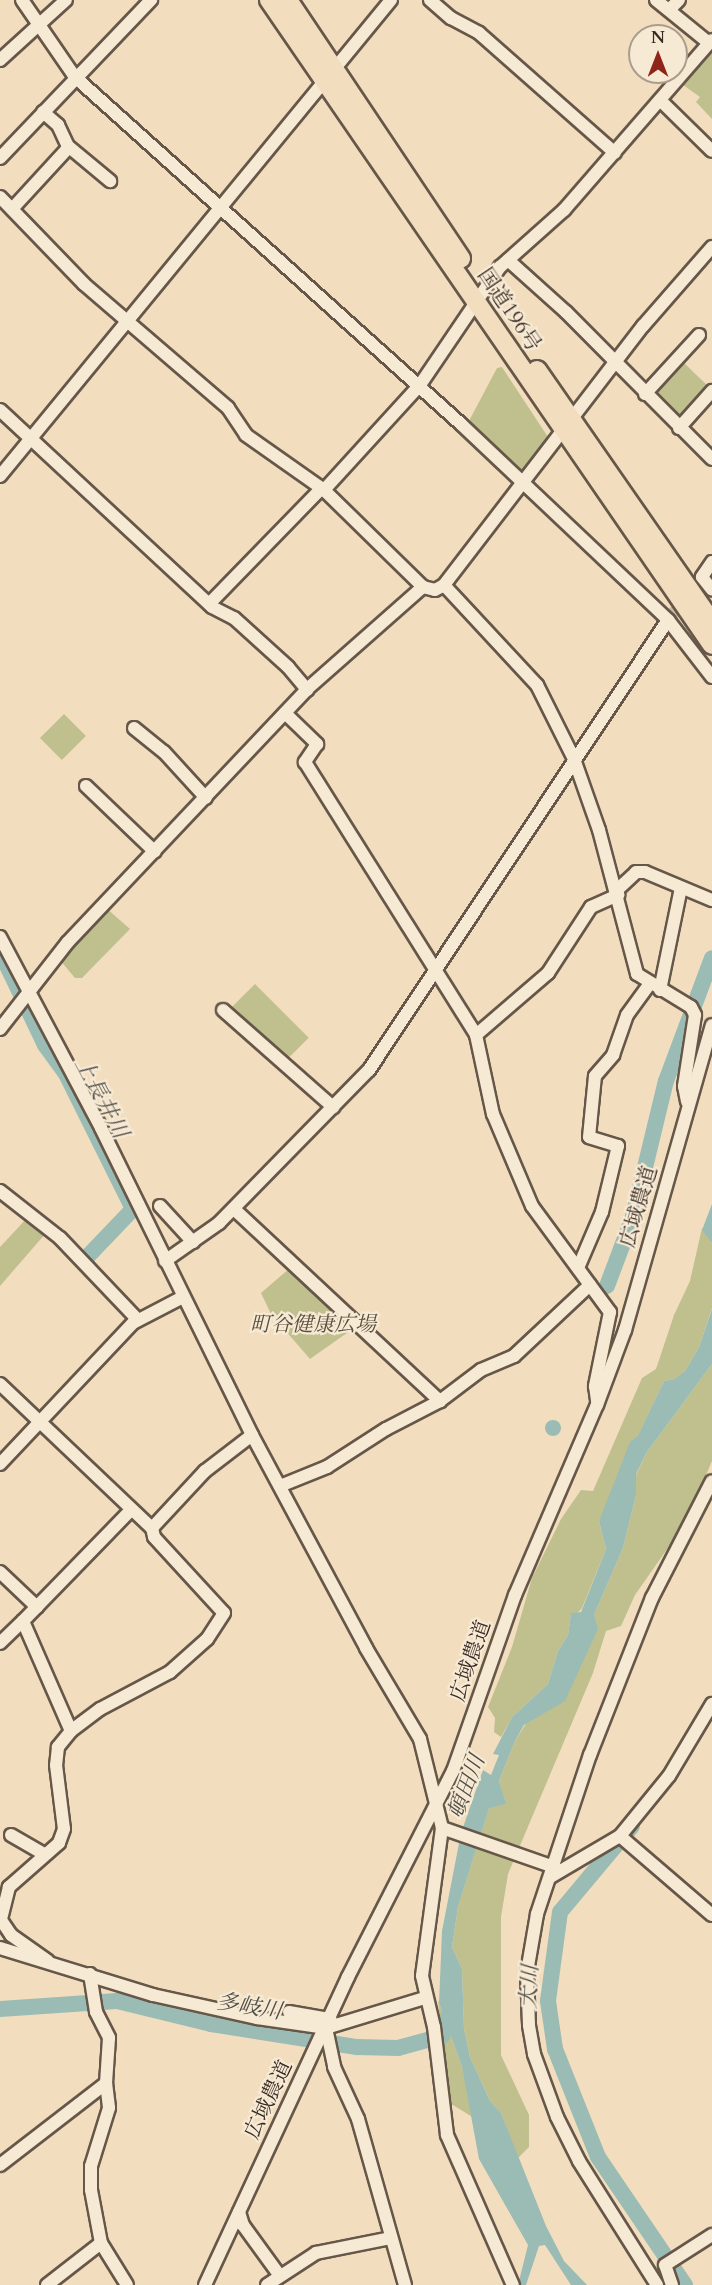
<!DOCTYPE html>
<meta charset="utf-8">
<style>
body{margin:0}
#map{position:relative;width:712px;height:2285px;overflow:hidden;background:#f2debe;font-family:Cardo,"Noto Serif JP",serif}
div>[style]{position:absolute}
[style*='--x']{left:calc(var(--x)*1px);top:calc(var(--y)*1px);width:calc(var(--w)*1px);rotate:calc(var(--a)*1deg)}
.green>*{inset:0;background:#bfc08e;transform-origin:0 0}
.water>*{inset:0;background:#9bbcb5}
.round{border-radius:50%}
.river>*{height:16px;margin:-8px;padding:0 8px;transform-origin:8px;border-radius:8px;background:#9bbcb5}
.minor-tunnel>*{height:12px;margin-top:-6px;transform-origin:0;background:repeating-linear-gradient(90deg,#cdba9f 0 12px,transparent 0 18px)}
.roads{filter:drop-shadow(2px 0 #665749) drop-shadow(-2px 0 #665749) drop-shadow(0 2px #665749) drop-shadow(0 -2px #665749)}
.minor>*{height:12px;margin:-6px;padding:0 6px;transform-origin:6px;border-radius:6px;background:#f7ead5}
.highway>*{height:18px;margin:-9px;padding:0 9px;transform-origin:9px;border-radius:9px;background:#f2debe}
span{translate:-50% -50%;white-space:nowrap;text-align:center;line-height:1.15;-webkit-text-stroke:4.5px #f7ead5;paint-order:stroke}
.street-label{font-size:21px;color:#382a22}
.park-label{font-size:21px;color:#5a503d;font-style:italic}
.water-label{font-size:22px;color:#514e47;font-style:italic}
.north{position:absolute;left:628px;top:24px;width:60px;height:60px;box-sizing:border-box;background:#f7ead5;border:2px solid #ab9d8d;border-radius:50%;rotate:0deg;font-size:16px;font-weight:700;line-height:24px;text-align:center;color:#382a22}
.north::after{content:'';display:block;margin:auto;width:21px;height:27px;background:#8f2418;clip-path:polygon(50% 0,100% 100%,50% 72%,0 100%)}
</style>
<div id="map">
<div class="green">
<i style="clip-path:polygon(707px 48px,712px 52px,712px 119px,696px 102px,700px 97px,679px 82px)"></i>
<i style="left:681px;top:360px;width:42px;height:48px;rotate:44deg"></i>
<i style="clip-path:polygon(502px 367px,548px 437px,520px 475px,469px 421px,497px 368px)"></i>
<i style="left:64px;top:714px;width:31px;height:34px;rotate:45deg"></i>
<i style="clip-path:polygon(105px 907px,130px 929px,82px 978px,75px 978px,59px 959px)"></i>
<i style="left:255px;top:984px;width:76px;height:38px;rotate:45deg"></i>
<i style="clip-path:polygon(28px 1217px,46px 1233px,0 1286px,0 1247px)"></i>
<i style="clip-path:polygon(702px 1228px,712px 1243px,712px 1308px,699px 1347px,685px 1371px,676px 1379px,664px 1381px,599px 1521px,606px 1549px,582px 1608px,576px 1615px,571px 1614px,568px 1635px,558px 1651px,548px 1684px,512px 1717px,501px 1737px,494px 1732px,495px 1718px,488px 1707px,512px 1647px,532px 1578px,561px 1519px,581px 1490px,593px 1491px,642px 1378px,656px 1369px,674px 1315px,690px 1281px)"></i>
<i style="clip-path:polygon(290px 1268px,354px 1328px,310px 1359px,271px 1314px,261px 1293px)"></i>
<i style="clip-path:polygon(712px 1364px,712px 1461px,686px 1522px,635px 1595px,621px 1626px,606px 1631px,593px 1673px,508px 1874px,501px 1917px,501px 2055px,529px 2115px,529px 2147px,518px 2158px,501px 2113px,490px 2101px,470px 2057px,464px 2029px,462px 1969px,452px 1947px,458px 1907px,489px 1807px,505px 1804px,499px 1781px,515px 1741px,594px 1615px,623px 1548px,636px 1495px,636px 1475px,647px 1452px)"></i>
<i style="clip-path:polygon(438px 2000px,462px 2067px,474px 2118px,448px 2102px)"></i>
</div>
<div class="water">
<i style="clip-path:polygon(712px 1204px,712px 1243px,702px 1230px)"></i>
<i style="clip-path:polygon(712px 1309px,712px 1364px,647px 1452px,636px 1474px,636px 1495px,623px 1548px,594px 1615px,598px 1629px,565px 1701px,524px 1725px,515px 1741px,499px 1781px,506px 1804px,489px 1808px,458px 1907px,452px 1947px,462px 1969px,464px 2029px,470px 2057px,490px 2101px,501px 2113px,546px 2226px,564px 2261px,587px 2285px,571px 2285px,545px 2245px,539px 2246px,526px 2285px,518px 2285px,528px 2245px,479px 2159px,462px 2067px,439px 2003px,442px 1931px,461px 1833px,483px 1770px,491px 1775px,499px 1755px,493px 1754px,512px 1717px,548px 1684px,558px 1651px,568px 1635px,571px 1613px,581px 1612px,606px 1549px,599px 1521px,630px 1442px,638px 1436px,664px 1381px,675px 1379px,685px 1371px,699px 1347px)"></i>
<i class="round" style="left:545px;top:1420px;width:16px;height:16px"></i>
</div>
<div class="river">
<i style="--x:0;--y:951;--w:104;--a:64.4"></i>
<i style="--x:45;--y:1045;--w:36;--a:54"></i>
<i style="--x:66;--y:1074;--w:151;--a:63.6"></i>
<i style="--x:133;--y:1209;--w:64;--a:133.7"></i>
<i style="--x:607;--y:1286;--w:74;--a:-69.4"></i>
<i style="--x:633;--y:1217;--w:140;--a:-76.4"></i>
<i style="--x:666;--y:1081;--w:131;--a:-69.5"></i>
<i style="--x:632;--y:1826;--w:112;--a:129.9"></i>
<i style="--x:560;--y:1912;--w:90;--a:97.7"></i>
<i style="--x:548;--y:2001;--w:49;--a:81.7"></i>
<i style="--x:555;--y:2049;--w:116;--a:68.3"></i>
<i style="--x:598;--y:2157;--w:155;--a:55.8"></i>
<i style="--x:0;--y:2009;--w:117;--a:-3.9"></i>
<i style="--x:117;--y:2001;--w:97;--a:13.7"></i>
<i style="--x:211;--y:2024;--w:148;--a:9"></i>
<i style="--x:357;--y:2047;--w:41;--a:1.4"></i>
<i style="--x:398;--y:2048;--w:46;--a:-15.3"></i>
<i style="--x:442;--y:2036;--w:36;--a:-72"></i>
</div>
<div class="minor-tunnel">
<i style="--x:668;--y:620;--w:55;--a:-51.7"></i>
</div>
<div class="roads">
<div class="minor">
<i style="--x:22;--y:0;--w:93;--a:55.5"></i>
<i style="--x:75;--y:77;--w:520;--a:41.96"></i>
<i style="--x:462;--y:425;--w:284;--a:43.4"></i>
<i style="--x:668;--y:620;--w:72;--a:52.3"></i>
<i style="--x:430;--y:0;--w:28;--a:41"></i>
<i style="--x:451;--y:18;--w:32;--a:28"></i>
<i style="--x:479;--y:33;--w:181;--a:41.4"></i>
<i style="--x:656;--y:0;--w:68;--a:39.1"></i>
<i style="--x:669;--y:10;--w:14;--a:-45"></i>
<i style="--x:0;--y:60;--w:89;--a:-42.3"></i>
<i style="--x:661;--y:101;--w:71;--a:44.4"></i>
<i style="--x:43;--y:112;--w:20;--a:41"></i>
<i style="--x:58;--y:125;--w:23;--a:65"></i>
<i style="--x:68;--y:146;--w:55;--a:39.8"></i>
<i style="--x:0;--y:158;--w:219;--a:-46.3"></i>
<i style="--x:0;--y:197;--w:121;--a:46"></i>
<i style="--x:84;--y:284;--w:190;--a:40.7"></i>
<i style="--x:228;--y:408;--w:32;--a:56"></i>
<i style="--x:246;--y:435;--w:95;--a:35.2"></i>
<i style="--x:324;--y:490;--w:139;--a:44.4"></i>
<i style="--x:423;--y:587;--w:12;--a:14"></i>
<i style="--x:435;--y:590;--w:10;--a:-29"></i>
<i style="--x:444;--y:585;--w:327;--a:-52.5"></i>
<i style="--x:643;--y:326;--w:105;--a:-48.9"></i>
<i style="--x:12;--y:209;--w:84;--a:-47.4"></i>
<i style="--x:508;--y:260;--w:78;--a:41.9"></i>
<i style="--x:566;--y:312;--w:207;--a:45.2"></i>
<i style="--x:645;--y:394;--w:80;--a:-47.5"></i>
<i style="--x:0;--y:410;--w:289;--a:42.9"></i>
<i style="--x:212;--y:607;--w:25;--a:27"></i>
<i style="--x:234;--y:618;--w:73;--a:42.2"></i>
<i style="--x:288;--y:667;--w:30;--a:50"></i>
<i style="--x:679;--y:428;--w:50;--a:-48.3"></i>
<i style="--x:0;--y:476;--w:616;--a:-50.6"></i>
<i style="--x:324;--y:490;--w:142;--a:-47.6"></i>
<i style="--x:420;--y:385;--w:143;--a:-55.9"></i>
<i style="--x:500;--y:267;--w:86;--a:-41.7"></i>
<i style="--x:564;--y:210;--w:225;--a:-49"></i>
<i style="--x:712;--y:562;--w:18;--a:124"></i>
<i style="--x:702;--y:577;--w:16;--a:52"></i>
<i style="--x:444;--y:585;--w:137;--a:47.1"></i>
<i style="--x:537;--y:685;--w:83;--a:63.4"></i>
<i style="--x:574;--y:759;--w:75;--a:70.6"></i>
<i style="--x:599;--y:830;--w:149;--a:75.2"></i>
<i style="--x:637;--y:974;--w:63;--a:31.4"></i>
<i style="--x:691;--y:1007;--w:9;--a:63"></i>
<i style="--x:695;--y:1015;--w:72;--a:98.8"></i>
<i style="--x:684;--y:1086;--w:16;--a:79"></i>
<i style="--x:209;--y:604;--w:162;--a:-45.8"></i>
<i style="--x:285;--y:713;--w:45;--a:44.1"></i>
<i style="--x:317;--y:744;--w:22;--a:124"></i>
<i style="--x:305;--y:762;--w:322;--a:57.9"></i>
<i style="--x:476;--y:1035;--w:81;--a:77.9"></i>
<i style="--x:493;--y:1114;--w:100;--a:67"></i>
<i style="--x:532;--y:1206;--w:132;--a:53.7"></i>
<i style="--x:610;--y:1312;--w:76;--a:101.5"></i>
<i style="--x:595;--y:1386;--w:15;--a:82"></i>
<i style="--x:134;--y:728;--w:38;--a:39"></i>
<i style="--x:164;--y:752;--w:62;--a:47.6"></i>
<i style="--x:86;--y:786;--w:95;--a:43.7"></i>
<i style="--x:617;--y:890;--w:26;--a:-43"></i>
<i style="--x:636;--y:872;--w:9;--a:0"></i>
<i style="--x:645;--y:872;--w:73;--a:22.7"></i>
<i style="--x:0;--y:937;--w:216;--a:62.1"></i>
<i style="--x:101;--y:1128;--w:342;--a:63.8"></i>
<i style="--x:252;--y:1435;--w:242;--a:61.8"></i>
<i style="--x:366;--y:1648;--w:106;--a:59.3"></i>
<i style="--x:420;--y:1739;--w:92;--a:76.1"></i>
<i style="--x:442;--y:1828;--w:149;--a:97.7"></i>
<i style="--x:422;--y:1976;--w:52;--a:76.8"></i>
<i style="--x:434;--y:2027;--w:109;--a:83.1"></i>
<i style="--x:447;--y:2135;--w:164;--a:66.3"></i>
<i style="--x:660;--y:990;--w:104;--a:-78.4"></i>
<i style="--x:223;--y:1010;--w:147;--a:41.4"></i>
<i style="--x:0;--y:1029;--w:110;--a:-52"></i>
<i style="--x:68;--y:942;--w:347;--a:-46.6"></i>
<i style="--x:306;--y:690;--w:156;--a:-41.4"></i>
<i style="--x:476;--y:1035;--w:95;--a:-40.7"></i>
<i style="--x:548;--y:973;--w:79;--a:-56.9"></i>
<i style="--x:591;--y:907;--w:30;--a:-24"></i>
<i style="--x:0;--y:1191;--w:76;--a:38.1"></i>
<i style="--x:60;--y:1238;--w:113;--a:46.4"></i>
<i style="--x:160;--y:1206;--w:49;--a:47.5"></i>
<i style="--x:234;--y:1209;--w:282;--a:43"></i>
<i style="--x:165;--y:1261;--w:66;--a:-35.1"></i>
<i style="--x:219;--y:1223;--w:214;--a:-45.6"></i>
<i style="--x:369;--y:1070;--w:540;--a:-56.4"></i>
<i style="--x:578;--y:1268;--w:61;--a:-66.8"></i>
<i style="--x:602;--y:1212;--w:68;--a:-76.4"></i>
<i style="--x:618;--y:1146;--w:30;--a:-163"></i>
<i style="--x:589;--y:1137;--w:61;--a:-84.4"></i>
<i style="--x:595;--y:1076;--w:28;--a:-49"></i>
<i style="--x:613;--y:1055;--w:42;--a:-70.7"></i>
<i style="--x:627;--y:1015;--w:39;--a:-54"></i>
<i style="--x:0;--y:1384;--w:209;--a:43.5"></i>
<i style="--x:152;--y:1528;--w:9;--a:77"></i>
<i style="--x:154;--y:1537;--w:103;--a:47.4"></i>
<i style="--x:224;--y:1613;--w:31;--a:123"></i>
<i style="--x:207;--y:1639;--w:50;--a:138.3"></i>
<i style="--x:170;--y:1672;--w:79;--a:152.1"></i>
<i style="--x:100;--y:1709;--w:36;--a:143"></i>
<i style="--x:71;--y:1731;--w:21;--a:129"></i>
<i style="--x:58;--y:1747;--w:18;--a:96"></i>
<i style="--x:56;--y:1765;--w:64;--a:82.9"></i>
<i style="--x:64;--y:1829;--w:15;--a:110"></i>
<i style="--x:59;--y:1843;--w:67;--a:138.7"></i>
<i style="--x:9;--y:1887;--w:34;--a:104"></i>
<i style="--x:1;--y:1920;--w:18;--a:56"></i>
<i style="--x:11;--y:1935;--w:45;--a:35.1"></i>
<i style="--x:0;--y:1464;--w:194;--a:-46.7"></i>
<i style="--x:133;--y:1323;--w:56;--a:-27.5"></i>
<i style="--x:280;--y:1486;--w:51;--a:-22"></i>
<i style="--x:327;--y:1467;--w:70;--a:-32.8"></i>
<i style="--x:386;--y:1429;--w:61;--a:-27.4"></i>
<i style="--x:440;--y:1401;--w:51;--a:-37.1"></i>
<i style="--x:481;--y:1370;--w:36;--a:-23"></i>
<i style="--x:514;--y:1356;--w:104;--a:-43.1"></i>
<i style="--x:152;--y:1528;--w:78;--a:-47.1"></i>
<i style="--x:205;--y:1471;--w:59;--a:-37.5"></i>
<i style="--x:0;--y:1572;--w:51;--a:43.4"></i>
<i style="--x:0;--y:1643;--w:32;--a:-44"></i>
<i style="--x:71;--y:1731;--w:120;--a:-113.6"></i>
<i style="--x:23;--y:1621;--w:155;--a:-45.8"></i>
<i style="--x:442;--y:1828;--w:119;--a:19.2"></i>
<i style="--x:11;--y:1835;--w:38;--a:30"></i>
<i style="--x:620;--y:1836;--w:121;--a:40.7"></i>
<i style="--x:552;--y:1876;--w:79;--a:-30.5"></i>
<i style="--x:620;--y:1836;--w:77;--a:-50.8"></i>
<i style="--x:669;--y:1776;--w:84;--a:-59.2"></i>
<i style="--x:0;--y:1948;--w:160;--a:17.1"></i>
<i style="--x:153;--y:1995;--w:107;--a:12.5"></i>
<i style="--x:257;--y:2018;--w:70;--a:8.2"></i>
<i style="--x:326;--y:2028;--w:103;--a:-16.9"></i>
<i style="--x:90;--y:1974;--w:38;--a:81"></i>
<i style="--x:96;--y:2012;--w:29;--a:63"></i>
<i style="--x:109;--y:2038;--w:45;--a:93.8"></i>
<i style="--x:106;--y:2083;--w:25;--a:83"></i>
<i style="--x:109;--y:2108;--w:61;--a:107.2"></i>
<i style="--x:91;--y:2166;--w:24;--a:90"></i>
<i style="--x:91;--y:2190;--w:54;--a:79.3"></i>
<i style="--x:101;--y:2243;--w:49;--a:58.2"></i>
<i style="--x:289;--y:2012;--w:42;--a:9.7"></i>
<i style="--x:326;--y:2028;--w:40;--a:78"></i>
<i style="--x:334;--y:2067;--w:57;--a:65.2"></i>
<i style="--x:358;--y:2119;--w:173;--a:74.2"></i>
<i style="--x:0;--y:2165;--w:134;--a:-37.7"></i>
<i style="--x:239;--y:2212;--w:14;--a:73"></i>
<i style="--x:243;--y:2225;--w:63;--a:54"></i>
<i style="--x:47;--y:2285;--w:68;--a:-37.9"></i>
<i style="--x:205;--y:2285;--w:340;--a:-65.1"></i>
<i style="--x:348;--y:1977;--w:231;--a:-63"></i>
<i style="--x:453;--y:1771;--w:187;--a:-70.6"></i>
<i style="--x:515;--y:1595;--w:207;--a:-66.7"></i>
<i style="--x:597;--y:1405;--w:80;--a:-69.5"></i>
<i style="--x:625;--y:1330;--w:317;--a:-74.1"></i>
<i style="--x:267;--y:2285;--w:59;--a:-33.1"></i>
<i style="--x:316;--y:2253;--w:76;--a:-11.3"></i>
<i style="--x:657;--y:2285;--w:146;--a:-122.2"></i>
<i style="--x:579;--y:2161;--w:49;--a:-116.6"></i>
<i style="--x:557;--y:2117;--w:67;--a:-110.1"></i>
<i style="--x:534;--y:2054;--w:29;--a:-100"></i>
<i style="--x:529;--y:2025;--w:53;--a:-92.2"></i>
<i style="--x:527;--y:1972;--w:59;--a:-80.2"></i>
<i style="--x:537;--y:1914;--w:168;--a:-71.6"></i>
<i style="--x:590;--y:1755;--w:169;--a:-68.5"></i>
<i style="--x:652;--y:1598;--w:131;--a:-62.9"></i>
<i style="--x:672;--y:2285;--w:21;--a:-109"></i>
<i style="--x:665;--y:2265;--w:56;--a:-32.6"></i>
</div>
<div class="highway">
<i style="--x:269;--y:0;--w:782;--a:55.52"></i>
<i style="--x:288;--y:0;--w:311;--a:56.2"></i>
<i style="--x:537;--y:370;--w:307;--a:55.2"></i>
</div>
</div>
<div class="street-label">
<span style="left:509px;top:310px;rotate:56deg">国道196号</span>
<span style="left:639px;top:1207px;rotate:-74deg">広域農道</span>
<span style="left:471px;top:1661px;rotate:-71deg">広域農道</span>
<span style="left:269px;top:2100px;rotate:-65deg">広域農道</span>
</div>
<div class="park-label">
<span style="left:313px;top:1325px">町谷健康広場</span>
</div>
<div class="water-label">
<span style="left:101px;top:1098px;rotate:62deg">上長井川</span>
<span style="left:467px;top:1787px;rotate:-69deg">頓田川</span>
<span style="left:530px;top:1987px;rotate:-87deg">大川</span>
<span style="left:249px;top:2007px;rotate:9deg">多岐川</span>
</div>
<div class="north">N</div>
</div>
